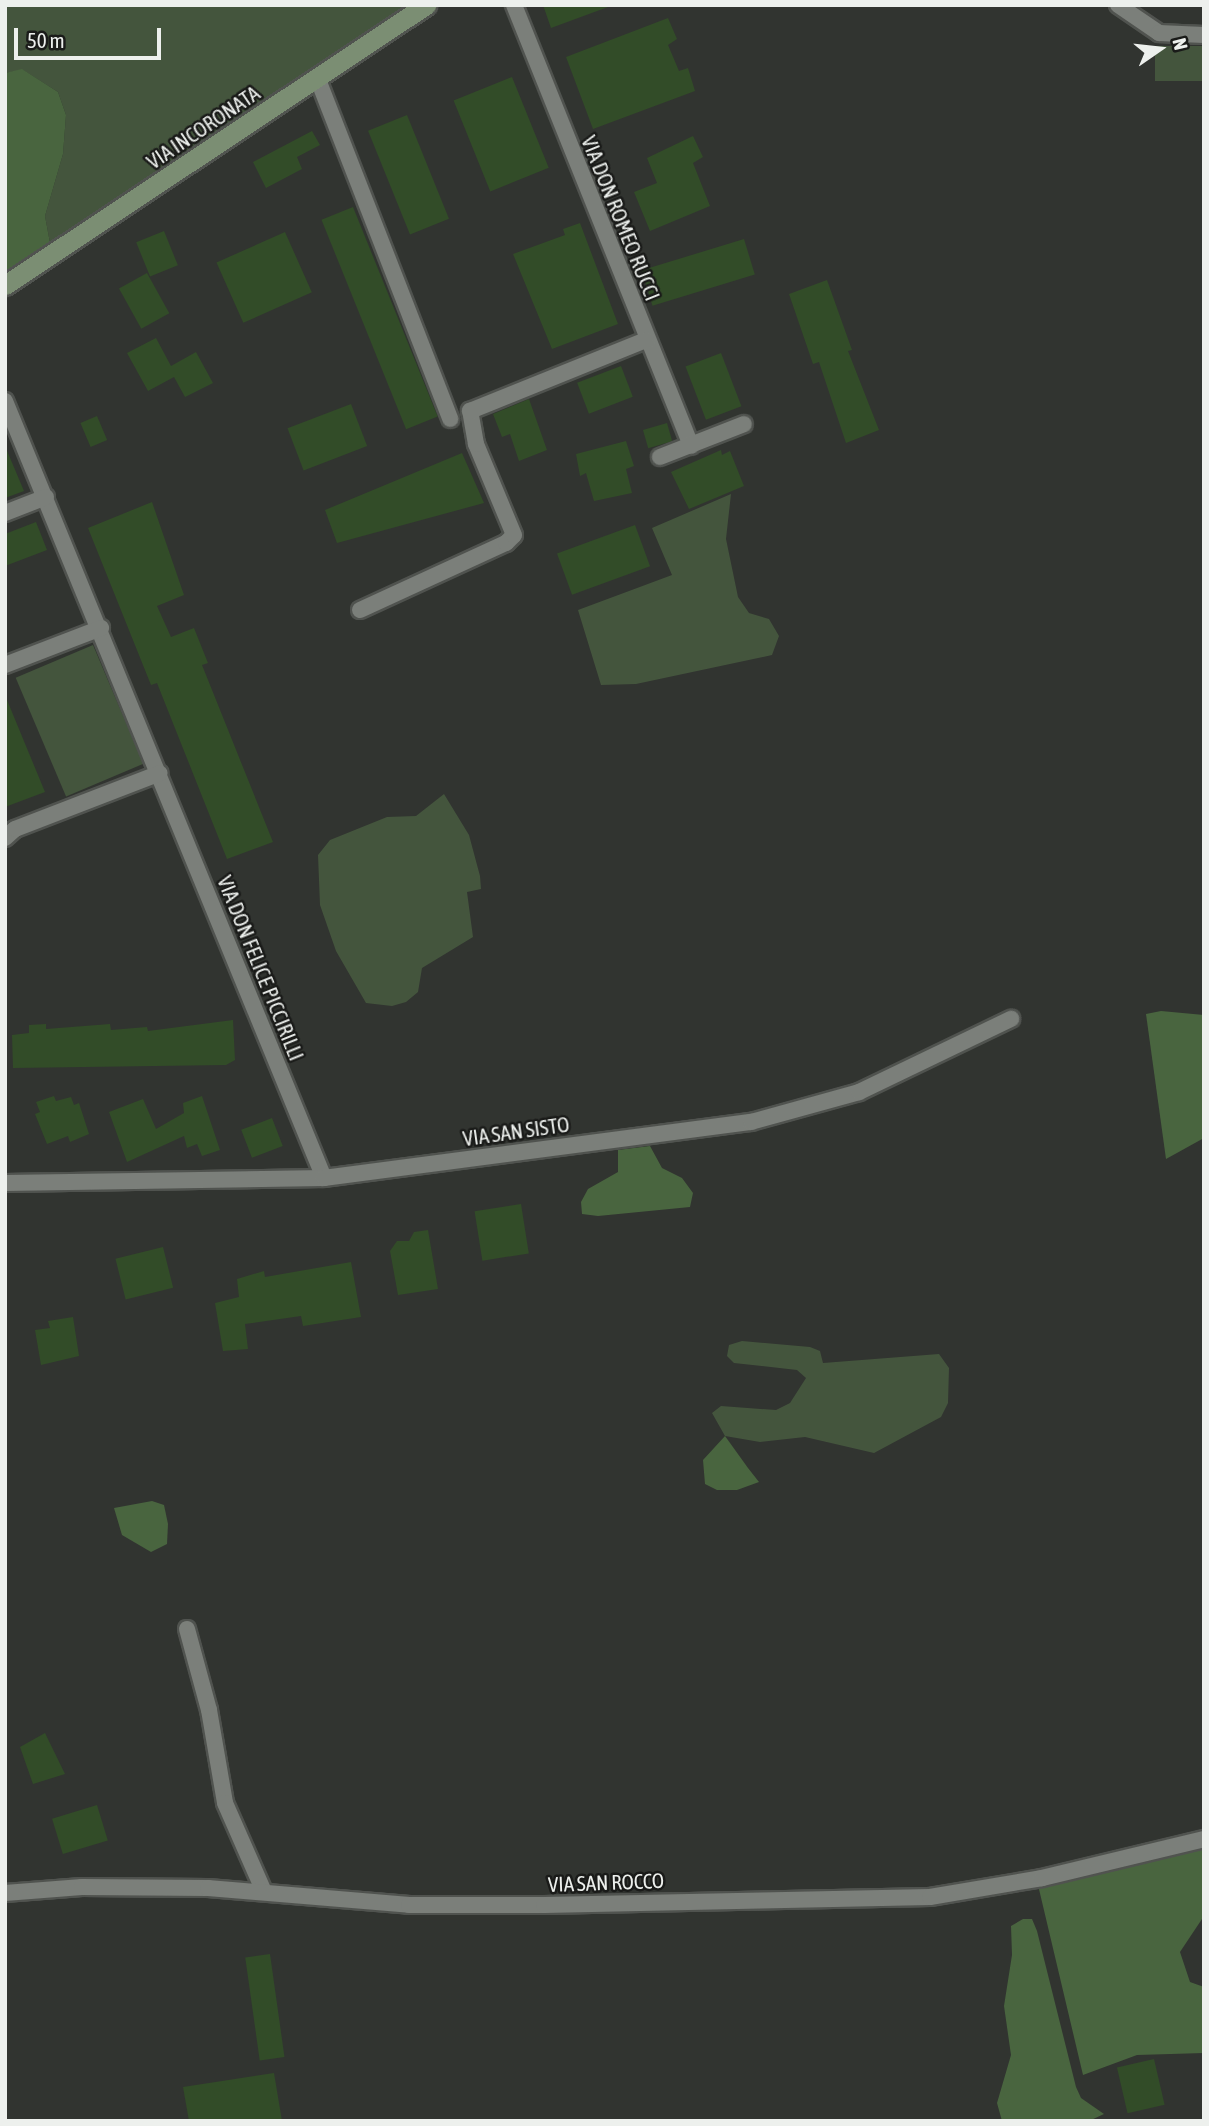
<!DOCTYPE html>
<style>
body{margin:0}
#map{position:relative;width:1209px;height:2126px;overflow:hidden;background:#313430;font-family:"Asap Condensed",sans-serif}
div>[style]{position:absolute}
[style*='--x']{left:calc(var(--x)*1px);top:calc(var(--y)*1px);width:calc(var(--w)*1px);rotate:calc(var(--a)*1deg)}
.green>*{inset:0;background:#44553d;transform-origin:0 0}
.forest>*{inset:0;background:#49653f}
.building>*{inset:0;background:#324c28;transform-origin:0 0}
.roads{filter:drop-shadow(2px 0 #50534f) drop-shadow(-2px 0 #50534f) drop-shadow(0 2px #50534f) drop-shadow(0 -2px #50534f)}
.minor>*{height:16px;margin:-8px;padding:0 8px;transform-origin:8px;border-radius:8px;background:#7b7f7a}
.secondary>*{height:19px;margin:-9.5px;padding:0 9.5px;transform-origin:9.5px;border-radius:9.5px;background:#7b8e73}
span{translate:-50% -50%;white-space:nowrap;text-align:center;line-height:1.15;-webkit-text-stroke:5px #1a1b19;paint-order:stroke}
.street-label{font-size:21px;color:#edf0ed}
.frame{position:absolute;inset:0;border:7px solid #edf0ed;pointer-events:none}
.north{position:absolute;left:1125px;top:14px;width:70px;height:70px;-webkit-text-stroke:5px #1a1b19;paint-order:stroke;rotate:76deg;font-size:19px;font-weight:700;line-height:28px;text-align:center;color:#edf0ed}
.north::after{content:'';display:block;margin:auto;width:24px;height:32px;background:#edf0ed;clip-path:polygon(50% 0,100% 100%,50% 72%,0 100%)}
.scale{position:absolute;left:14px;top:28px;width:147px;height:32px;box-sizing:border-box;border:4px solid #edf0ed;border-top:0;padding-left:9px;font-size:21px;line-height:24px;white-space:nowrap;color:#edf0ed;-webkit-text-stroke:5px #1a1b19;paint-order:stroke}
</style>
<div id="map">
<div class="green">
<i style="clip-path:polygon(5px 5px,402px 5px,402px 12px,50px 243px,45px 216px,63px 154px,66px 115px,58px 92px,23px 70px,5px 73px)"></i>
<i style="left:1204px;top:46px;width:35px;height:49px;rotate:90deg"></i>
<i style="clip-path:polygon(731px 494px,726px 539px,738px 597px,749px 613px,769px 619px,779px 636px,772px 655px,636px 684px,601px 685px,578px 610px,672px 575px,652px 528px)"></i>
<i style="left:93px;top:645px;width:129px;height:84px;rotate:67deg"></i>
<i style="clip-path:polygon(444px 794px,469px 835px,480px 876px,481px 889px,467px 892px,473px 937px,422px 968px,418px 992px,406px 1002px,392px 1006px,366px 1003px,336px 951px,320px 905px,318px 855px,330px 840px,387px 817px,416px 816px)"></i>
<i style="clip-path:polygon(742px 1341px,810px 1347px,820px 1351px,823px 1363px,939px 1354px,949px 1368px,948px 1403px,941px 1417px,874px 1453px,805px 1437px,760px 1442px,725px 1436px,712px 1413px,721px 1406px,776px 1410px,790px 1403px,806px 1378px,797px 1370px,734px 1363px,727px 1356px,729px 1345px)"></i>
</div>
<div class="forest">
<i style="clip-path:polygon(22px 69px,58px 92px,66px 115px,63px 154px,45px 216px,50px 243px,5px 273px,5px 73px)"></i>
<i style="clip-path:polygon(1161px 1011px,1204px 1015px,1204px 1138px,1166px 1159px,1146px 1014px)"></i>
<i style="clip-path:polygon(650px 1146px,662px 1168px,682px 1178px,693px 1193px,690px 1207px,598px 1216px,582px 1214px,581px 1202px,588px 1189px,618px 1172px,618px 1150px)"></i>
<i style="clip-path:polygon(725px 1436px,748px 1468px,759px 1482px,737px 1490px,717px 1490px,705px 1484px,703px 1460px)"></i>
<i style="clip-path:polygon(152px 1501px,164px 1505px,168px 1524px,167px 1544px,151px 1552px,122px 1535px,114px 1508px)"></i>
<i style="clip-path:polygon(1204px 1844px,1204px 1916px,1180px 1952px,1190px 1982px,1204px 1987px,1204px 2053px,1137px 2055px,1083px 2075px,1038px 1885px)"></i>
<i style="clip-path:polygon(1023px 1919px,1032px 1919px,1037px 1931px,1076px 2087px,1081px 2098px,1104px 2114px,1089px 2121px,1002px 2121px,997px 2103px,1011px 2055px,1004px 2006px,1012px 1955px,1011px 1926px)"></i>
</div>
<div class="building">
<i style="clip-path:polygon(543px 5px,608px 5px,608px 7px,551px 28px)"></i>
<i style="clip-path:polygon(668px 18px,677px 39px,668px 45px,679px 71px,688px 68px,695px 91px,593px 129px,566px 57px)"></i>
<i style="left:512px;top:77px;width:98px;height:63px;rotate:68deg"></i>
<i style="left:407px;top:115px;width:112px;height:42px;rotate:68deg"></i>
<i style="clip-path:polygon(312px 131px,320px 145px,297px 157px,302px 169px,266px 188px,253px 162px)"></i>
<i style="clip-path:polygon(693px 136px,703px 157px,693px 163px,710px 206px,650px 231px,634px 192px,657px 183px,647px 158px)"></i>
<i style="left:353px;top:207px;width:226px;height:34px;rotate:68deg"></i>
<i style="clip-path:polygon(580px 223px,618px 324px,552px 349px,513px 254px,565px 235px,563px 229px)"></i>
<i style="left:164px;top:231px;width:37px;height:30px;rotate:68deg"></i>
<i style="left:285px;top:232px;width:66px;height:75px;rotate:66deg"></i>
<i style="left:744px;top:239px;width:37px;height:107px;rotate:73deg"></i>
<i style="left:147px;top:273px;width:46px;height:32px;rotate:61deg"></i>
<i style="clip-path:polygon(827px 280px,852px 350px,848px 351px,879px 430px,846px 443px,819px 362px,813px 364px,789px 294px)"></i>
<i style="clip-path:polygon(156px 338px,171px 366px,196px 352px,213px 383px,185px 397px,174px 377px,148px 391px,127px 353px)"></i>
<i style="left:721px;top:353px;width:57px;height:38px;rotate:69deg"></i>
<i style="left:621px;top:366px;width:33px;height:47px;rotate:69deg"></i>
<i style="clip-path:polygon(529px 399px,547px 450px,519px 461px,510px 434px,502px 437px,493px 414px)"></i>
<i style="left:351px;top:404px;width:45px;height:68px;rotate:69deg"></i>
<i style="left:97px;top:416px;width:26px;height:18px;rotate:67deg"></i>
<i style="left:667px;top:423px;width:19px;height:25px;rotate:74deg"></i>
<i style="clip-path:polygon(626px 441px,634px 466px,626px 469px,632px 493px,594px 501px,586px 473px,580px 476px,576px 454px)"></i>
<i style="clip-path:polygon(5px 446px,24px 491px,5px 498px)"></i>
<i style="clip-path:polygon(721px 450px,722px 455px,730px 451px,744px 486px,689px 509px,671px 472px)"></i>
<i style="clip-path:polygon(462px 453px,484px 503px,337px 543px,325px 510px)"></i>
<i style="clip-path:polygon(152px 502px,184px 595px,157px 606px,171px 637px,194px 628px,208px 663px,202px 665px,273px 842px,227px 859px,157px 683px,151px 685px,88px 528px)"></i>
<i style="clip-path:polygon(36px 522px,47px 550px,5px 566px,5px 534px)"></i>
<i style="left:635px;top:525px;width:44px;height:83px;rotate:70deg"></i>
<i style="clip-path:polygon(7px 700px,45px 792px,5px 807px,5px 701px)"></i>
<i style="clip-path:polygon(233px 1020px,235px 1060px,226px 1065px,13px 1068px,12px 1035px,29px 1033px,29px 1025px,46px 1024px,46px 1029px,110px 1024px,111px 1030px,147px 1027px,148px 1031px)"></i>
<i style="clip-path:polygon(54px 1096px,56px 1101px,71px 1097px,74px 1105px,79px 1103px,89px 1134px,70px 1142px,68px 1136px,47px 1144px,35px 1114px,40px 1112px,36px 1102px)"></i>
<i style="clip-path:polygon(202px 1096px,220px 1150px,202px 1156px,197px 1144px,187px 1148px,184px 1136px,127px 1162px,109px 1112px,143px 1099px,156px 1129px,184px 1113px,183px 1103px)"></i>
<i style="left:272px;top:1118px;width:30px;height:33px;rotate:69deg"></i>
<i style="left:521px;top:1204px;width:50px;height:47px;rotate:81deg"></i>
<i style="clip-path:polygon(428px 1230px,438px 1289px,398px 1295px,390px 1251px,397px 1241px,409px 1241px,414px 1232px)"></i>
<i style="left:163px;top:1247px;width:42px;height:49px;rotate:76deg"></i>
<i style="clip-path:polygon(351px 1262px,361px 1317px,303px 1326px,301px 1316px,245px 1324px,248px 1349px,223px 1351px,215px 1303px,239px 1297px,237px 1279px,264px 1271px,265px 1277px)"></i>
<i style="clip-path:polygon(73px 1317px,79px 1356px,41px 1365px,35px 1330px,50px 1328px,48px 1321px)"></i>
<i style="clip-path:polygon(45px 1733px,65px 1774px,33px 1784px,20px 1747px)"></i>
<i style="left:97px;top:1805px;width:37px;height:47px;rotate:73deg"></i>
<i style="left:270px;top:1954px;width:104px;height:25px;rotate:82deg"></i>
<i style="left:1154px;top:2059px;width:47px;height:38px;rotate:77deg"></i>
<i style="clip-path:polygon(274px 2073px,282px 2121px,189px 2121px,183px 2087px)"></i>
</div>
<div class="roads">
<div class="minor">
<i style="--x:514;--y:5;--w:475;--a:68.1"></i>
<i style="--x:1118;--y:5;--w:50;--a:34.3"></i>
<i style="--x:1159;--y:33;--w:45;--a:2.5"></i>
<i style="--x:317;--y:77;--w:367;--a:68.7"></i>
<i style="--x:5;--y:401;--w:840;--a:67.68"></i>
<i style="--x:660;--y:457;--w:90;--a:-21.4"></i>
<i style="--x:5;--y:513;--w:44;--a:-21.3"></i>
<i style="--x:360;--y:610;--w:161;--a:-24.7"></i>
<i style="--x:506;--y:543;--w:11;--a:-45"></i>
<i style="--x:514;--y:535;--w:99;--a:-112.7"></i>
<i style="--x:476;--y:444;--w:34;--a:-100"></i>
<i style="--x:470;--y:411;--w:190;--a:-22"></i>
<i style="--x:5;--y:665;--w:103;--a:-21.1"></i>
<i style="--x:5;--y:838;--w:13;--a:-42"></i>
<i style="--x:15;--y:829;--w:155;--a:-21.1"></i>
<i style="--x:5;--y:1183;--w:319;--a:-0.9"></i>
<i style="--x:324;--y:1178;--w:431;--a:-7.5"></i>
<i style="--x:751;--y:1122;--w:112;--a:-15.5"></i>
<i style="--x:859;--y:1092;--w:169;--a:-25.7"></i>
<i style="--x:187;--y:1629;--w:84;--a:74.8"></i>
<i style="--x:209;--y:1710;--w:94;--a:80.2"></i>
<i style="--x:225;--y:1803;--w:97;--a:66.3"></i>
<i style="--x:5;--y:1893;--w:77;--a:-4.5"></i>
<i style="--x:82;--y:1887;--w:126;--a:0.5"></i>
<i style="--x:208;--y:1888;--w:202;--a:4.8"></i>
<i style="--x:409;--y:1905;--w:135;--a:0"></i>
<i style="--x:544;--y:1905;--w:386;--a:-1.2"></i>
<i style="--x:930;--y:1897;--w:114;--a:-9.6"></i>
<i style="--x:1042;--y:1878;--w:167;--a:-13.5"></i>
</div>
<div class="secondary">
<i style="--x:5;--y:285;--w:506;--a:-33.63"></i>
</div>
</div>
<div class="street-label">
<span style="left:203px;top:127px;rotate:-34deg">VIA INCORONATA</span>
<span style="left:621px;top:218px;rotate:68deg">VIA DON ROMEO RUCCI</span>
<span style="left:261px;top:968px;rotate:68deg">VIA DON FELICE PICCIRILLI</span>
<span style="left:516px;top:1131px;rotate:-8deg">VIA SAN SISTO</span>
<span style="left:606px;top:1882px;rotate:-2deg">VIA SAN ROCCO</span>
</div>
<div class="frame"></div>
<div class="north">N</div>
<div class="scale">50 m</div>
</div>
